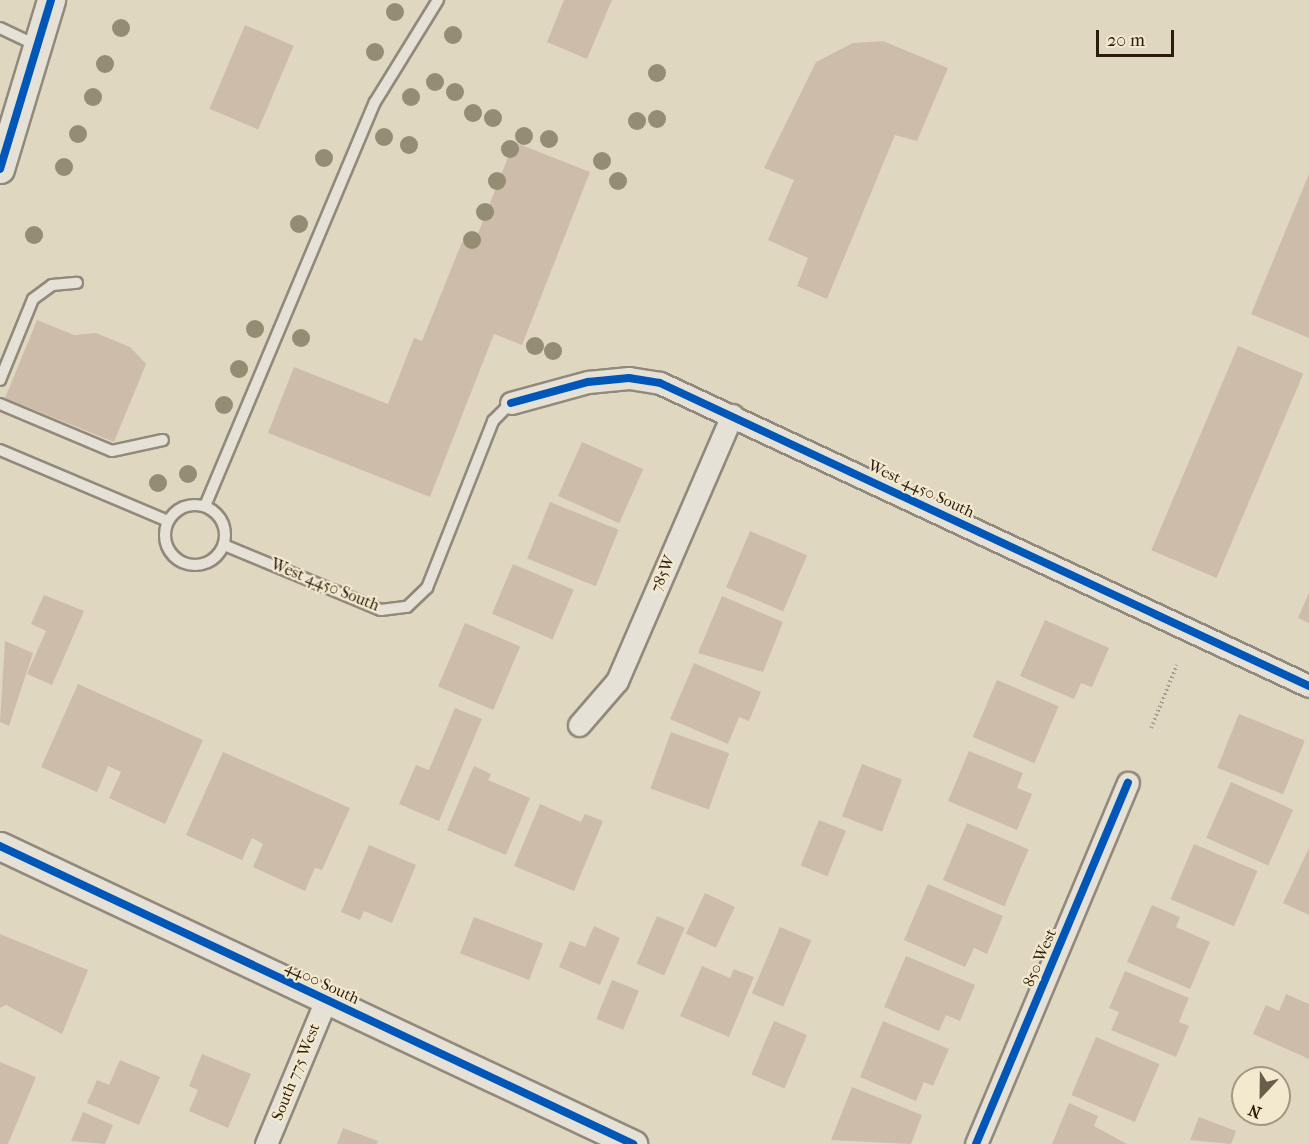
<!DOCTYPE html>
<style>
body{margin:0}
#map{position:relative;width:1309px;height:1144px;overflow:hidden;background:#e0d7c1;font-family:"IM FELL French Canon",serif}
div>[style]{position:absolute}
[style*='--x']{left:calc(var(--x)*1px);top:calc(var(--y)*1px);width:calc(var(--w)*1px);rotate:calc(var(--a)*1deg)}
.building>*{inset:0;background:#cebcaa;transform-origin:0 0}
.path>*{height:4px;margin-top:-2px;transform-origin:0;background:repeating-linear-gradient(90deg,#a39d93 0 1.5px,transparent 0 4.5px)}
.roads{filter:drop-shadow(2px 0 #91897b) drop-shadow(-2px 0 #91897b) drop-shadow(0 2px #91897b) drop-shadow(0 -2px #91897b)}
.service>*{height:10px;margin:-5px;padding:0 5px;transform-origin:5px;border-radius:5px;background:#e6e1d6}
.service>.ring{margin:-5px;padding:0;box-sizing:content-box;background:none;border:10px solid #e6e1d6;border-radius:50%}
.minor>*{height:21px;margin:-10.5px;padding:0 10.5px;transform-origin:10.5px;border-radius:10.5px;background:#e6e1d6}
.tertiary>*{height:27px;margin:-13.5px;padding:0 13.5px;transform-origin:13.5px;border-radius:13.5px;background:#e6e1d6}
.cycleway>*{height:8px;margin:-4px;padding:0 4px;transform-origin:4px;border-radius:4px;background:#0057b8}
.trees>*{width:18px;height:18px;margin:-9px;border-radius:50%;background:#948c73}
span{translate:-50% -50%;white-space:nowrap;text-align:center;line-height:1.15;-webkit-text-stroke:4.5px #f3e9ce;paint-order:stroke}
.street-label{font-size:16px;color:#2b1c0c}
.north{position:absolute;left:1231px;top:1066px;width:60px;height:60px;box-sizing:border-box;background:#f3e9ce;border:2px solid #a39780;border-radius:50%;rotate:202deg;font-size:16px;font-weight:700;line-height:24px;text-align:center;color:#2b1c0c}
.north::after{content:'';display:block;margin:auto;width:21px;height:27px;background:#6a5d4b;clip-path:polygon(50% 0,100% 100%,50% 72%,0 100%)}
.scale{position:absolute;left:1096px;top:30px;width:78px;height:27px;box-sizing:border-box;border:3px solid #2b1c0c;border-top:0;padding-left:8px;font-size:18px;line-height:21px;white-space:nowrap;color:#2b1c0c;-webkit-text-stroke:4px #f3e9ce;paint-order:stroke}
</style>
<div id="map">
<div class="building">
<i style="clip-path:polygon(564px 0,612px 0,587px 59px,547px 42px)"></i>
<i style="left:245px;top:25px;width:53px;height:91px;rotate:23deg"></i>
<i style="clip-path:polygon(883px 41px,948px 68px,917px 141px,895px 135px,827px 299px,797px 286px,808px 258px,768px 240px,794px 180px,764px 168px,816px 62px,853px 43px)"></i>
<i style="clip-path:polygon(514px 142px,590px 172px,522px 345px,494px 334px,430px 497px,268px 433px,294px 367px,388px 404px,414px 338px,422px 341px,462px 242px,473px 246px)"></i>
<i style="clip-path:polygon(1309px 174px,1309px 338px,1251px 314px)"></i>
<i style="clip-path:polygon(37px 320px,74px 335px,96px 333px,130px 347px,146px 364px,114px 442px,5px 398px)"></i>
<i style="left:1238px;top:346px;width:71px;height:222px;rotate:23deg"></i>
<i style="left:582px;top:442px;width:67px;height:59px;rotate:24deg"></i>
<i style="left:550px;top:502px;width:74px;height:61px;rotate:22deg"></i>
<i style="left:750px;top:531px;width:62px;height:61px;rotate:23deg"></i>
<i style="left:513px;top:564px;width:66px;height:54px;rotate:23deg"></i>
<i style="clip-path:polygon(1309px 593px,1309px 623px,1298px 618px)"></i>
<i style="clip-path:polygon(44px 595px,84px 611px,52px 685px,27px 674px,46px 631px,31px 624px)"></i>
<i style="clip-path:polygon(722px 596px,783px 622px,763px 672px,698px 653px)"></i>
<i style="clip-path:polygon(1045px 620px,1109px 648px,1092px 687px,1081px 683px,1074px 699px,1020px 676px)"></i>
<i style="left:465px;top:623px;width:60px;height:69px;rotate:23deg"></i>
<i style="clip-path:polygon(5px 641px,33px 653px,9px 726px,0 722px)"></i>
<i style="clip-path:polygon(694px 663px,761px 692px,749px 721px,739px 717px,728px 744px,670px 719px)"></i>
<i style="left:997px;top:680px;width:67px;height:62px;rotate:23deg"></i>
<i style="clip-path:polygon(78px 684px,203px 740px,165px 824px,109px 798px,121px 772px,108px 766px,97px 792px,41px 767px)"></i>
<i style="clip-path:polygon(455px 708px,482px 719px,439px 821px,399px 804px,416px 765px,429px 770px)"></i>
<i style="left:1239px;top:714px;width:71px;height:58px;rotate:22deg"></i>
<i style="left:671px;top:732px;width:62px;height:60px;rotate:20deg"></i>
<i style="clip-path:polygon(969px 751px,1023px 773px,1017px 788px,1032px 794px,1017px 830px,948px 801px)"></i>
<i style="clip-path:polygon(223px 752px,350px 808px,322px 870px,315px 868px,305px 891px,253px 867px,263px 844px,252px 838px,242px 860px,186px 835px)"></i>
<i style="left:862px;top:764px;width:43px;height:56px;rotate:21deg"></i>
<i style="clip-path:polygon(474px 766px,491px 774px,488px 780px,530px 798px,506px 855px,447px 830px)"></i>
<i style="left:1231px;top:782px;width:68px;height:61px;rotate:24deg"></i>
<i style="clip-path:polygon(540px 804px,581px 822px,585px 814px,603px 821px,574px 891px,514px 866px)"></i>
<i style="left:819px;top:820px;width:29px;height:49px;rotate:22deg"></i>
<i style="left:967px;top:823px;width:67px;height:62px;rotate:23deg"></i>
<i style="left:1194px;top:844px;width:69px;height:60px;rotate:23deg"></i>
<i style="clip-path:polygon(369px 845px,416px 865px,392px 923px,364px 911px,360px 920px,341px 912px)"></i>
<i style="clip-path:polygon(1309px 848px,1309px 915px,1283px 903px)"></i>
<i style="clip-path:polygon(928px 884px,1003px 916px,987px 954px,974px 948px,965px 967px,904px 940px)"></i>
<i style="left:705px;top:893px;width:33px;height:45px;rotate:25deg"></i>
<i style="clip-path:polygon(1152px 905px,1180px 917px,1176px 927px,1210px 942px,1190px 989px,1127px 962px)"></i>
<i style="left:657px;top:916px;width:30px;height:52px;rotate:23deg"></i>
<i style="left:474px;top:917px;width:74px;height:39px;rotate:21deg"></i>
<i style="clip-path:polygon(594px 926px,620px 938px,600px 985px,559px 967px,570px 941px,585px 947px)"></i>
<i style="left:780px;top:927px;width:34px;height:72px;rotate:23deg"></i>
<i style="clip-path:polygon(0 934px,88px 970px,62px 1034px,6px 1005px,0 1008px)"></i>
<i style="clip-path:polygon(906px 956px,975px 985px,960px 1021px,946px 1015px,939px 1031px,884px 1007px)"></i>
<i style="clip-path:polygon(702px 966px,730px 978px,734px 969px,754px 977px,729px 1037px,680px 1016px)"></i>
<i style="clip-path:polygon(1125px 971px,1189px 998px,1179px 1022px,1189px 1026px,1176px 1057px,1111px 1030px,1119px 1012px,1109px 1008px)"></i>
<i style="left:612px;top:980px;width:29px;height:42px;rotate:22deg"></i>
<i style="clip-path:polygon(1286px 994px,1309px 1004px,1309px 1059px,1253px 1034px,1266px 1005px,1279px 1011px)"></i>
<i style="left:774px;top:1021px;width:36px;height:58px;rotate:23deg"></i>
<i style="clip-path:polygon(883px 1021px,949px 1049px,933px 1086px,924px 1082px,916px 1101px,860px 1077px)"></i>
<i style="left:1096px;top:1037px;width:69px;height:63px;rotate:23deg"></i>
<i style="clip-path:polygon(202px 1054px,251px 1074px,228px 1128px,189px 1111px,198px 1090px,189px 1086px)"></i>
<i style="clip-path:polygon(120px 1060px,160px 1077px,139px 1125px,87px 1103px,97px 1080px,109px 1085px)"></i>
<i style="clip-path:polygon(0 1062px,36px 1077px,8px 1144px,0 1144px)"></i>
<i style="clip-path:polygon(852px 1087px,922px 1115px,911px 1144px,831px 1140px)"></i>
<i style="clip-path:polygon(1069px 1103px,1098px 1116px,1094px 1126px,1127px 1144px,1052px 1144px)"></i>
<i style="clip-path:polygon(83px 1112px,113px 1125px,105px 1144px,71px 1141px)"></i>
<i style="clip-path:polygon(1199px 1117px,1236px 1131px,1231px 1144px,1190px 1140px)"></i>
<i style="clip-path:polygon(343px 1128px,378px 1141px,377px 1144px,337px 1144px)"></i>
</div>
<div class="path">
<i style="--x:1151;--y:728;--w:68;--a:-67.6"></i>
</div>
<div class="roads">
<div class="service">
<i style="--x:0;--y:28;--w:42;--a:25.3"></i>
<i style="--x:0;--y:380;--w:87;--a:-67.8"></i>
<i style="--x:33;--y:299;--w:24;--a:-36"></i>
<i style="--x:52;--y:285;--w:25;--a:-5"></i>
<i style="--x:0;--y:404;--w:121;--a:22.8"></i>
<i style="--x:112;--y:451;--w:52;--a:-12.2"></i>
<i style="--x:0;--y:450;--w:182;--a:22.9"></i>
<i class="ring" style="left:165px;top:505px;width:50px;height:50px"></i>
<i style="--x:205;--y:506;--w:438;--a:-67.2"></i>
<i style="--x:375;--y:102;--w:120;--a:-58.3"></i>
<i style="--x:224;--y:545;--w:170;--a:22.5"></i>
<i style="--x:381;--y:610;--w:26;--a:-7"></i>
<i style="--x:407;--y:607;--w:28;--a:-44"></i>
<i style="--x:427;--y:588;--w:180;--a:-68.4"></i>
<i style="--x:493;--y:421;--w:25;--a:-45"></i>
</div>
<div class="minor">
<i style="--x:511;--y:403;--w:80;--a:-15.3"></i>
<i style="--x:588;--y:382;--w:41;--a:-5.6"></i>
<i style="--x:629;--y:378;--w:31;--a:9"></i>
<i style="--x:660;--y:383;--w:716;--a:25.03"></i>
<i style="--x:579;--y:725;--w:58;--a:-49.2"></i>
<i style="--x:617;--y:681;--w:290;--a:-66.6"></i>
<i style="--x:266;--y:1144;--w:156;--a:-67.4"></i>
<i style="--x:976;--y:1144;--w:392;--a:-67.2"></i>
</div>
<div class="tertiary">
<i style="--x:0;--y:169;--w:177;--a:-73.2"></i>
<i style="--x:0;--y:846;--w:700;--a:25.21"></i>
</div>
</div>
<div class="cycleway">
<i style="--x:0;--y:169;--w:177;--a:-73.2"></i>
<i style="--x:511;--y:403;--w:80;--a:-15.3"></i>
<i style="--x:588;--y:382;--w:41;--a:-5.6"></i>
<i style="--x:629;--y:378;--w:31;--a:9"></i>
<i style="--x:660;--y:383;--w:716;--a:25.03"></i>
<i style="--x:0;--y:846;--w:700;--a:25.21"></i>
<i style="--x:976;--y:1144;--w:392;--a:-67.2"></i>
</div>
<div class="trees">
<i style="left:395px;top:12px"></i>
<i style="left:121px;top:28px"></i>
<i style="left:453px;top:35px"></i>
<i style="left:375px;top:52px"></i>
<i style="left:105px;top:64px"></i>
<i style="left:657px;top:73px"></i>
<i style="left:435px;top:82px"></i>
<i style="left:455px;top:92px"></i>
<i style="left:93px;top:97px"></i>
<i style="left:411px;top:97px"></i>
<i style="left:473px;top:113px"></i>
<i style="left:493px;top:118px"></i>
<i style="left:657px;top:119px"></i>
<i style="left:637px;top:121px"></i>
<i style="left:78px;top:134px"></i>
<i style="left:524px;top:136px"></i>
<i style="left:384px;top:137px"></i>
<i style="left:549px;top:139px"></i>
<i style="left:409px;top:145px"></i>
<i style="left:510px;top:149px"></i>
<i style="left:324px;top:158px"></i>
<i style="left:602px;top:161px"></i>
<i style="left:64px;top:167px"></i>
<i style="left:497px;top:181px"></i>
<i style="left:618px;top:181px"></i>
<i style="left:485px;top:212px"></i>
<i style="left:299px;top:224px"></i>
<i style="left:34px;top:235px"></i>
<i style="left:472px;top:240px"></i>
<i style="left:255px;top:329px"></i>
<i style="left:301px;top:338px"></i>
<i style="left:535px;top:346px"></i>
<i style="left:553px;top:351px"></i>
<i style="left:239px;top:369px"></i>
<i style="left:224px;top:405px"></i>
<i style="left:188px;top:474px"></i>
<i style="left:158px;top:483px"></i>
</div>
<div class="street-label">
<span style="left:921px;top:489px;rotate:25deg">West 4450 South</span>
<span style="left:663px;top:574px;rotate:-67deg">785W</span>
<span style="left:325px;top:585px;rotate:22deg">West 4450 South</span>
<span style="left:1040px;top:958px;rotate:-67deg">850 West</span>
<span style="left:322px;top:983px;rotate:25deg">4400 South</span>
<span style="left:296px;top:1072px;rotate:-68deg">South 775 West</span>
</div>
<div class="north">N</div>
<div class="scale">20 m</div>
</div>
